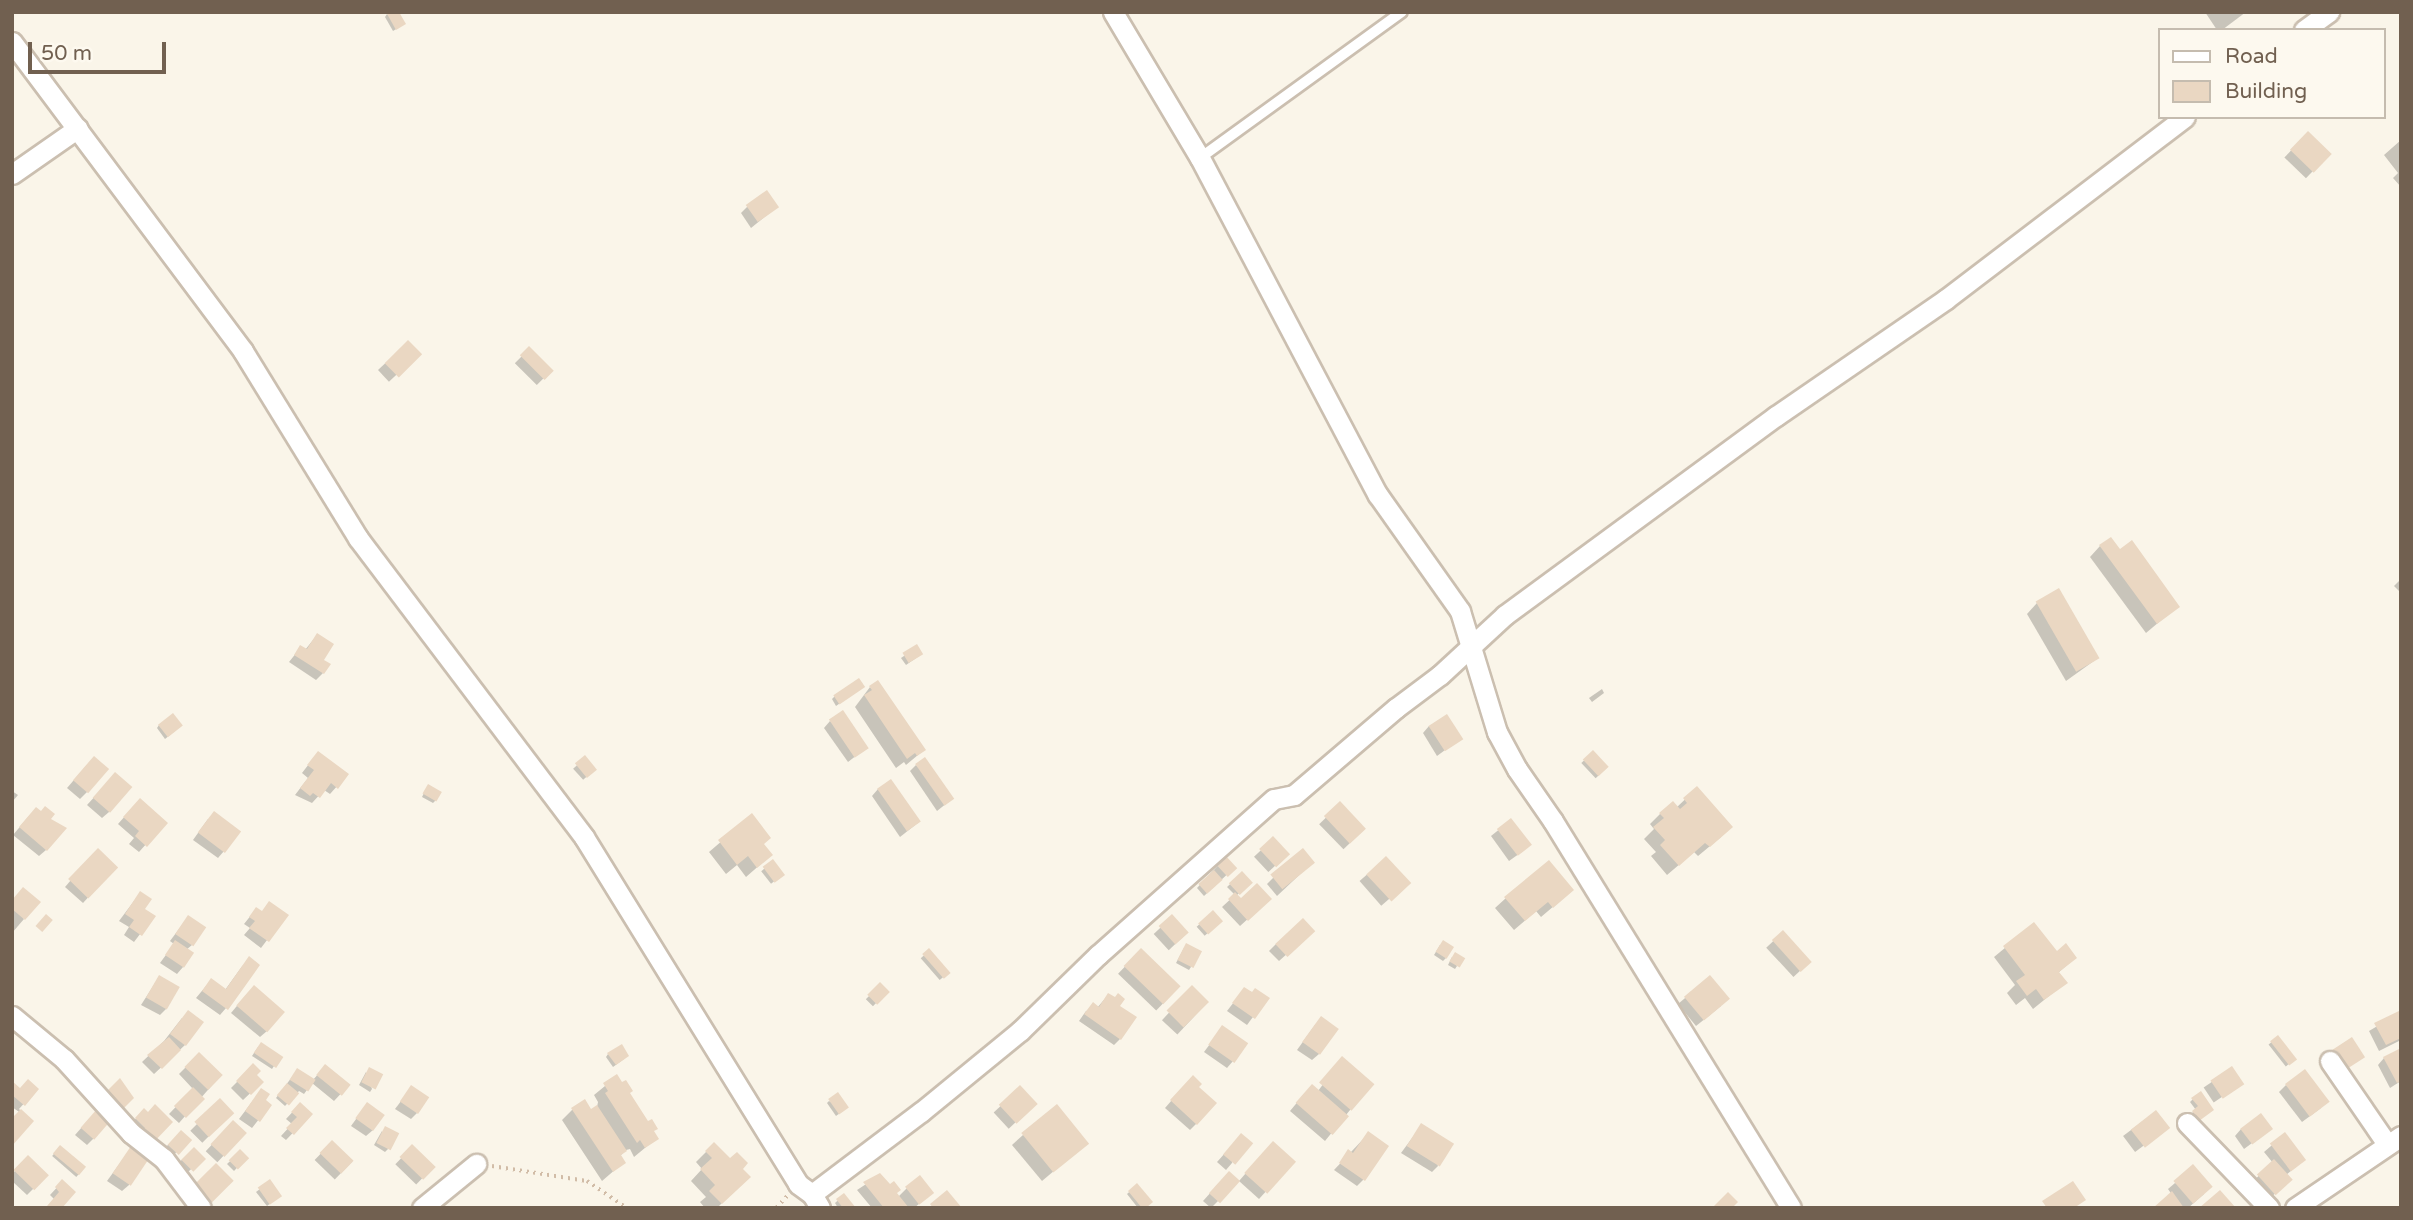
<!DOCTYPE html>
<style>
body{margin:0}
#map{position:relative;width:2413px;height:1220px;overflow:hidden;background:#faf5e9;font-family:"Varela Round",sans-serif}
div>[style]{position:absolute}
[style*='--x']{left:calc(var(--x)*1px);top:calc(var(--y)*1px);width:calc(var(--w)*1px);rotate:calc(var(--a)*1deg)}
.shadow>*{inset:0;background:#0003;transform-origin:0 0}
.building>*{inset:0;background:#ead7c2;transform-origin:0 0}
.path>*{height:3.5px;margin-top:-1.75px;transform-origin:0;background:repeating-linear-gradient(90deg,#d1bca7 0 2px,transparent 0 7px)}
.roads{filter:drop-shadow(2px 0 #cbbfb0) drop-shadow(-2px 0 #cbbfb0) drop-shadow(0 2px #cbbfb0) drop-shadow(0 -2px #cbbfb0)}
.lane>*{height:10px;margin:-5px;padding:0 5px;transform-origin:5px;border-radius:5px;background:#fff}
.street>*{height:19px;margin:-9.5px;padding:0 9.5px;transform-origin:9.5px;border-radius:9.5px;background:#fff}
span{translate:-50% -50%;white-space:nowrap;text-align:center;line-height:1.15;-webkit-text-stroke:5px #fdf9ef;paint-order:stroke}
.frame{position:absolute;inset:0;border:14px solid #716050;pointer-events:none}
.legend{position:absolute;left:2158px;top:28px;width:228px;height:91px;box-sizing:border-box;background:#fdf9ef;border:2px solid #c5bcaf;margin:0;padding:9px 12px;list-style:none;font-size:21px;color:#716050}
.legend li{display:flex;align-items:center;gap:14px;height:35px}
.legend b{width:35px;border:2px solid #c5bcaf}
.scale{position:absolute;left:28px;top:42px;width:138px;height:32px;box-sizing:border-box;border:4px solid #716050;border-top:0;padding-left:9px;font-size:21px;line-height:24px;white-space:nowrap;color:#716050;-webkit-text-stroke:5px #fdf9ef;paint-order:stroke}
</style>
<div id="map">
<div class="shadow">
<i style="clip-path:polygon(2205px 12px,2246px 12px,2222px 30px,2217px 30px)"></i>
<i style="clip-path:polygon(387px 14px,401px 26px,393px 31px,385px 17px)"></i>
<i style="left:2308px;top:133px;width:30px;height:34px;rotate:44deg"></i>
<i style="clip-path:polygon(2401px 140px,2401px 187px,2393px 178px,2398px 173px,2384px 155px)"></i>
<i style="clip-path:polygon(747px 207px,777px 207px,751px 228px,741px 213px)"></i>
<i style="left:408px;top:342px;width:16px;height:41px;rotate:47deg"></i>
<i style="left:529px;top:349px;width:31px;height:20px;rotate:45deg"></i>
<i style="clip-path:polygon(2100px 546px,2120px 551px,2178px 606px,2146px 633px,2090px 557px)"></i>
<i style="clip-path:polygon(2401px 579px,2401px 593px,2394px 586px)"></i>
<i style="clip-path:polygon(2037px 603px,2098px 658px,2066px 681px,2027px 614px)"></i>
<i style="clip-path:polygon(317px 635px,323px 673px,316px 680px,289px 662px,301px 647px,305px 650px)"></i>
<i style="clip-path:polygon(917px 647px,919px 656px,906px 665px,901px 658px)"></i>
<i style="clip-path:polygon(870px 687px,924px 750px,906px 765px,904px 762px,896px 768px,855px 707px)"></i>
<i style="clip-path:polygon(860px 689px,836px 706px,832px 699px,835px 696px)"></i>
<i style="clip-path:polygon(1602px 689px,1604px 693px,1592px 702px,1589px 698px)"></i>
<i style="clip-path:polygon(830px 721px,866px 748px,848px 762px,824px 728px)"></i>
<i style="clip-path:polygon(159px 725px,181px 726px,165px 739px,157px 728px)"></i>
<i style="clip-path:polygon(1429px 726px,1460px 739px,1437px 756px,1423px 733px)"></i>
<i style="left:1593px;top:752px;width:21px;height:16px;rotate:47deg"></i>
<i style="left:585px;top:758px;width:15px;height:16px;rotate:48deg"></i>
<i style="clip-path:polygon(312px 760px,347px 775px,330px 794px,324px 790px,312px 803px,295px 795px,308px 778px,302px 773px)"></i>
<i style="clip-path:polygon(87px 765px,87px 792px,80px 799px,67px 788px)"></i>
<i style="clip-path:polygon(916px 765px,952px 799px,937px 811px,910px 771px)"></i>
<i style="clip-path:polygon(109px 781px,109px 812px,102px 818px,87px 805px)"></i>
<i style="clip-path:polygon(1697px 788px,1721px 837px,1698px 856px,1694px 852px,1667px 875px,1651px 856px,1656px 852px,1644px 839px,1654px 829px,1650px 824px,1660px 814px,1676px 808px)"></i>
<i style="clip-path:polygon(426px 789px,436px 800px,433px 803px,422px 797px)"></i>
<i style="clip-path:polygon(878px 789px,919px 822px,900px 837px,872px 796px)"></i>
<i style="clip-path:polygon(12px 791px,18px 795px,12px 802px)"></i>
<i style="left:1340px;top:804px;width:35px;height:29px;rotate:46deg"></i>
<i style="clip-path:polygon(133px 807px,165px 823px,139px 852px,129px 844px,134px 838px,118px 824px)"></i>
<i style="clip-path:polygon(29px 816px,48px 820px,46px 850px,39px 856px,13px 835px)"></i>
<i style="clip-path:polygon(751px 816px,762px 844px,771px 855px,746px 877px,737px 865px,726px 874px,709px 852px)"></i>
<i style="clip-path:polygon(208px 819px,224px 851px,218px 858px,193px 840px)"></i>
<i style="clip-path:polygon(1511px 820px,1523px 851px,1509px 861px,1491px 836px)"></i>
<i style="left:1273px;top:839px;width:21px;height:26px;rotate:47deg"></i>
<i style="clip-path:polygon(91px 857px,116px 867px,83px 903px,65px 887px)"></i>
<i style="clip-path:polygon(1225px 858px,1234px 868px,1204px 896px,1197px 888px)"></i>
<i style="left:1386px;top:858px;width:33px;height:35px;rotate:49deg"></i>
<i style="left:773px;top:862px;width:16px;height:15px;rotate:52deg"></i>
<i style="clip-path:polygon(1313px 862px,1277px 896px,1267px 884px,1273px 878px)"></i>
<i style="clip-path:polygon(1242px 873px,1250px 883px,1236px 896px,1241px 901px,1270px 899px,1240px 926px,1222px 907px,1235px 895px,1227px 887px)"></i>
<i style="clip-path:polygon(140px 893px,143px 910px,153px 917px,134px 942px,124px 935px,129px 927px,119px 921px)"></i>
<i style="clip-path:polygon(1506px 898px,1561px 900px,1541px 917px,1536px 911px,1514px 930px,1495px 908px)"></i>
<i style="clip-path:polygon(12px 901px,24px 919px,12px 933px)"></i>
<i style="clip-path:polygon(256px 909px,261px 913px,286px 915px,261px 948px,244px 935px,250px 928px,244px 924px)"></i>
<i style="left:1213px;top:912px;width:12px;height:22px;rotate:48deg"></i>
<i style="clip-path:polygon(188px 917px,192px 945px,186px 950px,183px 967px,177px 974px,160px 963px,174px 944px,170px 941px)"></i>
<i style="left:1172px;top:917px;width:22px;height:25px;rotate:47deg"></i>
<i style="clip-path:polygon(2034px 924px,2056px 953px,2075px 958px,2058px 973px,2065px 983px,2033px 1009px,2025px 998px,2016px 1005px,2007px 993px,2015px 985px,1994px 957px)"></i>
<i style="left:1783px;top:932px;width:40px;height:23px;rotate:47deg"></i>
<i style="clip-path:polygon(1306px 937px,1279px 961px,1269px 951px,1276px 944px)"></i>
<i style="clip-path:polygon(1440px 945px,1446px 958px,1443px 961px,1434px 955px)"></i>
<i style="clip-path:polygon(1184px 948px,1191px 967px,1189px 970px,1176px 963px)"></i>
<i style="left:1141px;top:950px;width:53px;height:33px;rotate:44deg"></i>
<i style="left:929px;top:951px;width:29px;height:11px;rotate:49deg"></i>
<i style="clip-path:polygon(1452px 957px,1457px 966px,1455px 969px,1448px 965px)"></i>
<i style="clip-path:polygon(243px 965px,226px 1008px,220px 1015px,196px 998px,211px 980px,225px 990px)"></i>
<i style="clip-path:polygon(159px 977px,167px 1008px,160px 1015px,141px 1005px)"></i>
<i style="clip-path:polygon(1710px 977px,1721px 1006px,1696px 1026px,1678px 1004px)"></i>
<i style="left:880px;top:985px;width:10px;height:20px;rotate:45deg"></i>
<i style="left:1192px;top:988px;width:21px;height:44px;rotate:43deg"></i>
<i style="clip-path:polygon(1244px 989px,1267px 998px,1247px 1025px,1227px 1011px)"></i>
<i style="clip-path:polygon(247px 994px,267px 1031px,260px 1037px,231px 1013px)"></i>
<i style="clip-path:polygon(1108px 995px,1118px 1006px,1120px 1039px,1114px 1045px,1079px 1021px,1086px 1011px,1097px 1008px)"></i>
<i style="clip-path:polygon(2401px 1012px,2401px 1040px,2379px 1051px,2369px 1031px)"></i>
<i style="clip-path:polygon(182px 1018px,185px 1045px,154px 1074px,142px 1062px,164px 1041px)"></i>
<i style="clip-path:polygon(1315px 1025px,1319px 1054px,1312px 1060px,1297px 1050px)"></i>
<i style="clip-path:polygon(1222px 1028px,1233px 1061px,1227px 1068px,1204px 1052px)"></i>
<i style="left:2278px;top:1037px;width:28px;height:12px;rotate:52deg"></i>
<i style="clip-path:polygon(258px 1047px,280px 1057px,272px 1069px,252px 1056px)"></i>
<i style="clip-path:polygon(199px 1054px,221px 1075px,179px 1123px,169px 1114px,193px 1089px,179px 1074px)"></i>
<i style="clip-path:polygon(608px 1054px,624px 1059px,613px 1067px,606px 1057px)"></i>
<i style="clip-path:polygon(2384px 1058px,2401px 1070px,2401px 1081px,2390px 1088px,2378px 1065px)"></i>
<i style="clip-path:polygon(1342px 1059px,1371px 1084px,1325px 1141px,1290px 1111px,1305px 1093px,1318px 1091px)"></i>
<i style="clip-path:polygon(253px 1066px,254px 1075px,262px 1082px,243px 1100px,231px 1088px)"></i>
<i style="left:2231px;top:1069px;width:18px;height:33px;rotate:56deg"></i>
<i style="clip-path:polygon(366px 1072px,372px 1089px,370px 1092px,359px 1085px)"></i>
<i style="clip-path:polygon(295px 1073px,313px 1080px,319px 1073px,348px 1086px,334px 1101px,312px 1083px,304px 1094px,299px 1091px,285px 1106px,276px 1098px)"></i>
<i style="clip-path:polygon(616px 1077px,657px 1138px,634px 1157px,630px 1149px,626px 1150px,620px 1156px,624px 1162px,602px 1181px,562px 1120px,572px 1110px,590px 1111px,597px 1107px,598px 1102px,594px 1095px)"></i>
<i style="clip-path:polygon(12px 1084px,20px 1090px,37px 1089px,19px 1109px,32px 1121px,12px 1107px)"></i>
<i style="clip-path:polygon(1186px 1084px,1197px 1087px,1196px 1124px,1190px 1130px,1165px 1108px)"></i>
<i style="clip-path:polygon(2286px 1085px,2321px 1108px,2302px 1122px,2279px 1092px)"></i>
<i style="clip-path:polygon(411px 1088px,417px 1113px,411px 1119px,395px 1109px)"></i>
<i style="left:1020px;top:1088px;width:22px;height:36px;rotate:47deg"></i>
<i style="clip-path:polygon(261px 1090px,263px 1101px,270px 1105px,252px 1128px,239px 1119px)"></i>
<i style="clip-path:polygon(2193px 1099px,2209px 1112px,2196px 1122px,2190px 1115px,2196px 1110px,2190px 1102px)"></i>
<i style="left:220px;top:1101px;width:17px;height:42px;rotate:45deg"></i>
<i style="clip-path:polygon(829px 1101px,844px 1110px,836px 1116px,827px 1103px)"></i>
<i style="clip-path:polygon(300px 1104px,311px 1114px,286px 1140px,281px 1136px,292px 1124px,286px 1119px)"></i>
<i style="clip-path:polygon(367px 1104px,373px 1130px,366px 1136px,351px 1126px)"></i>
<i style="clip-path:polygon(144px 1111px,148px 1114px,145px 1149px,129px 1125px)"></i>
<i style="left:2155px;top:1112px;width:20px;height:40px;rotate:53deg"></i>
<i style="clip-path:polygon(90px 1118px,94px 1138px,87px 1145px,75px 1135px)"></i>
<i style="left:233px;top:1122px;width:16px;height:40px;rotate:43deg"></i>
<i style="clip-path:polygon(1421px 1126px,1438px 1166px,1432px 1172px,1401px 1153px)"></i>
<i style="clip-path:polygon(2241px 1129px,2271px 1129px,2244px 1149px,2235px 1136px)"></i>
<i style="clip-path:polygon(382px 1131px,388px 1149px,385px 1152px,374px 1145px)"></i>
<i style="left:181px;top:1132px;width:11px;height:22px;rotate:45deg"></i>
<i style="clip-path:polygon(1368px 1134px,1363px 1180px,1357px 1186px,1334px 1170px)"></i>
<i style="clip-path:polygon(2285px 1134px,2297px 1166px,2286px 1175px,2290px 1180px,2268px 1200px,2252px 1182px,2273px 1163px,2264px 1152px)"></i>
<i style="clip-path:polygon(1023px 1135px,1087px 1143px,1042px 1181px,1012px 1145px)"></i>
<i style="left:332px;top:1142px;width:28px;height:25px;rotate:44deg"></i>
<i style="clip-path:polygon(1235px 1142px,1232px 1163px,1226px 1170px,1217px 1162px)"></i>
<i style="clip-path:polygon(714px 1144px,748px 1177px,717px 1208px,705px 1208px,700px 1202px,706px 1197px,691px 1181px,702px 1169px,696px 1162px)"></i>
<i style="left:60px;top:1147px;width:32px;height:12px;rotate:41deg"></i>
<i style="left:412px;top:1147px;width:29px;height:24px;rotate:44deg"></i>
<i style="clip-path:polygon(131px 1148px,129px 1185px,122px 1191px,107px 1181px)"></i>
<i style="left:194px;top:1149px;width:13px;height:21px;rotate:48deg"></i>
<i style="clip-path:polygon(1266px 1150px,1293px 1162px,1259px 1199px,1239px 1181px)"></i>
<i style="clip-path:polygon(240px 1152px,246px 1158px,234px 1171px,227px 1164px)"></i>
<i style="clip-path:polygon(28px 1158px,47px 1175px,27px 1195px,12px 1181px,12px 1174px)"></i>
<i style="clip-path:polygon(880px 1175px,898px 1197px,907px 1188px,925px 1199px,914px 1208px,872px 1208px,857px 1190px)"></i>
<i style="clip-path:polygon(1222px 1180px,1238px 1181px,1211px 1208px,1203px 1201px)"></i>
<i style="clip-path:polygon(62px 1182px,60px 1208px,47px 1208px,54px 1199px,50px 1195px)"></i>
<i style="clip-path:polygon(269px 1182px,277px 1198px,267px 1206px,256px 1192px)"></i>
<i style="clip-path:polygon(2175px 1183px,2204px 1194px,2188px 1208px,2181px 1208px,2168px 1189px)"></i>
<i style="clip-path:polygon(1137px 1185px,1144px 1208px,1138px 1208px,1127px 1194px)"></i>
<i style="clip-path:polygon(843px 1196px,853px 1208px,838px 1208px,835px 1203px)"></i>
</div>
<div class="building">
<i style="clip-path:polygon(386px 12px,399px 12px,406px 24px,396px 30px)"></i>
<i style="left:2308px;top:131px;width:33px;height:26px;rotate:44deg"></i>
<i style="left:767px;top:190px;width:21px;height:26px;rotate:55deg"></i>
<i style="left:408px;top:340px;width:20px;height:33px;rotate:45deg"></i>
<i style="left:529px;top:346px;width:35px;height:13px;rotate:45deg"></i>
<i style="clip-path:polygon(2111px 537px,2120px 549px,2132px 540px,2180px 607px,2157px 624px,2099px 545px)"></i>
<i style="left:2059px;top:588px;width:81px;height:27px;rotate:60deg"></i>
<i style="clip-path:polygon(317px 633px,334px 644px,324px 660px,331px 664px,324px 674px,294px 655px,300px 645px,307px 649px)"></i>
<i style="left:917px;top:644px;width:12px;height:17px;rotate:59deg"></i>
<i style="left:859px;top:678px;width:11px;height:31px;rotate:56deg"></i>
<i style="clip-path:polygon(878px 680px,926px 750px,917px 756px,915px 753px,907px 759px,864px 695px,872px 690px,869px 686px)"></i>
<i style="left:843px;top:710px;width:46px;height:17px;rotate:56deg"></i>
<i style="left:173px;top:713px;width:16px;height:19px;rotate:52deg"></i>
<i style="left:1447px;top:714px;width:30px;height:22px;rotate:57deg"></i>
<i style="left:1593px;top:750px;width:23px;height:14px;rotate:47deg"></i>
<i style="clip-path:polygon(318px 751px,349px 774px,338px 789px,331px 783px,320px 798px,313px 793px,310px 796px,300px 788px,314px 770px,307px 765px)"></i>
<i style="left:585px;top:755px;width:19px;height:13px;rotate:51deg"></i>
<i style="left:94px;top:756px;width:20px;height:32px;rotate:41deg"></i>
<i style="left:925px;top:757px;width:51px;height:12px;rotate:55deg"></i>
<i style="left:115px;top:772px;width:23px;height:34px;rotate:41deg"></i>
<i style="left:891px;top:779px;width:52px;height:17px;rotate:55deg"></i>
<i style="left:428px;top:784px;width:16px;height:11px;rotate:30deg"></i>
<i style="clip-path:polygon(1697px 786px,1733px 827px,1710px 847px,1705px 843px,1679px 866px,1660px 845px,1665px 840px,1653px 827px,1664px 818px,1659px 813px,1673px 801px,1680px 809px,1687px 803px,1683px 798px)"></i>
<i style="clip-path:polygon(140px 798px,168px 823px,147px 847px,135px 836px,139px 831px,123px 817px)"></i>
<i style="left:1340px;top:801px;width:38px;height:22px;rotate:47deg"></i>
<i style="clip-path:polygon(45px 806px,55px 814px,51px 819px,67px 828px,47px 851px,19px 827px,36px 807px,41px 811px)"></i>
<i style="left:214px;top:811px;width:34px;height:27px;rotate:37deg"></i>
<i style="clip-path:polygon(752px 813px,771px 838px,764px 844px,773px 855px,757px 868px,748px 856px,737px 865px,718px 840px)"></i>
<i style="left:1511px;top:818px;width:34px;height:18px;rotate:52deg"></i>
<i style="left:1273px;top:836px;width:25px;height:19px;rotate:47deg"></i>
<i style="left:98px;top:848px;width:28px;height:43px;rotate:44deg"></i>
<i style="left:1303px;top:848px;width:19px;height:42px;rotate:51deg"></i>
<i style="left:1225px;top:855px;width:18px;height:13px;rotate:47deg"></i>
<i style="left:1386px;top:856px;width:37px;height:27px;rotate:47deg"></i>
<i style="left:773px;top:859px;width:20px;height:13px;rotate:53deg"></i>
<i style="clip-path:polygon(1549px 860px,1574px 890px,1553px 908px,1548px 902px,1525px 921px,1504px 897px)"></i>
<i style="left:1214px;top:870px;width:13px;height:21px;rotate:48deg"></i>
<i style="left:1242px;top:871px;width:16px;height:18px;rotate:47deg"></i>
<i style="clip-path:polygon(1257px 883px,1272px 899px,1248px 921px,1228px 899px,1235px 892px,1241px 898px)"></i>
<i style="clip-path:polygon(23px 887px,41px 902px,25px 920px,12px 909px,12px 900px)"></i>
<i style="clip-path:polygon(140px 891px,152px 899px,145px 909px,156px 916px,142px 936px,129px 927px,134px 920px,125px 914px)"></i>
<i style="clip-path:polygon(269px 901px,289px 915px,269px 942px,249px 928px,255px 921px,249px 917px,256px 907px,262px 911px)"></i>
<i style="left:1213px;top:910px;width:15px;height:20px;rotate:48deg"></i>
<i style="left:46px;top:914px;width:9px;height:16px;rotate:41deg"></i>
<i style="left:1172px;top:914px;width:25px;height:18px;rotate:48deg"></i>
<i style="left:188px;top:915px;width:22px;height:23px;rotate:34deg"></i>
<i style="left:1303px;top:918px;width:18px;height:38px;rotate:47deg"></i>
<i style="clip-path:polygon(2034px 922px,2057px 951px,2066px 943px,2077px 958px,2059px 972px,2068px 983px,2044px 1000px,2036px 989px,2027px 996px,2016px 981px,2025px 975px,2003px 946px)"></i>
<i style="left:1783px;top:930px;width:43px;height:15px;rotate:48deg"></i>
<i style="left:175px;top:940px;width:23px;height:18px;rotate:34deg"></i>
<i style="left:1443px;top:940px;width:13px;height:14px;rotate:32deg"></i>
<i style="left:1186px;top:943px;width:18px;height:19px;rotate:27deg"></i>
<i style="left:929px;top:948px;width:33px;height:9px;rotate:49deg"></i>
<i style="left:1141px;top:948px;width:55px;height:25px;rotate:44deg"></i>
<i style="left:1455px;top:952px;width:12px;height:11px;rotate:31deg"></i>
<i style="clip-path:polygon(249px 956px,260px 965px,228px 1010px,202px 991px,211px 978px,226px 989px)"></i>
<i style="left:159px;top:975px;width:24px;height:26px;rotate:30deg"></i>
<i style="left:1710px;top:975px;width:31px;height:34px;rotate:50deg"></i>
<i style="left:880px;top:982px;width:14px;height:18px;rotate:45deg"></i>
<i style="left:254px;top:985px;width:41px;height:27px;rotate:41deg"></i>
<i style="left:1192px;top:985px;width:24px;height:36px;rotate:45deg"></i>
<i style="clip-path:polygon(1244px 987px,1252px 992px,1255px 988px,1270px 998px,1255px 1019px,1232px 1003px)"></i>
<i style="clip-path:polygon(1108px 993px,1115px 997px,1118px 993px,1125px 999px,1120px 1006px,1137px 1017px,1121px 1040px,1084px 1014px,1093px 1002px,1099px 1007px)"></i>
<i style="left:188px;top:1010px;width:20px;height:30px;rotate:37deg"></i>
<i style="clip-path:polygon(2401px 1010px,2401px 1038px,2386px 1045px,2374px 1023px)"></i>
<i style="left:1321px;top:1016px;width:22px;height:32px;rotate:36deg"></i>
<i style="left:1222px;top:1025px;width:32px;height:24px;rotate:35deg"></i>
<i style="left:2278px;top:1035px;width:31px;height:10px;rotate:52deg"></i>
<i style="clip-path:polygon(169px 1037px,181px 1050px,162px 1069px,147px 1055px)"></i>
<i style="left:2352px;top:1037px;width:24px;height:26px;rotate:57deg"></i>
<i style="left:261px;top:1042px;width:27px;height:13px;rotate:34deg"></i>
<i style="clip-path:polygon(622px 1044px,629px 1056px,616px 1065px,607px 1053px)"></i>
<i style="clip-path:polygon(2401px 1048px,2401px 1081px,2397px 1083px,2383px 1057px)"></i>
<i style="left:199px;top:1052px;width:33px;height:21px;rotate:44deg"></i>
<i style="left:1342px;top:1056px;width:43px;height:35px;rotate:41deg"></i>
<i style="clip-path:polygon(253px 1063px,261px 1071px,257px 1075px,264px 1082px,251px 1095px,236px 1081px)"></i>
<i style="left:325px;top:1064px;width:33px;height:14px;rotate:39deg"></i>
<i style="left:2232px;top:1066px;width:22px;height:26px;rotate:56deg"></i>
<i style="left:369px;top:1067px;width:16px;height:17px;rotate:27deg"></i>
<i style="left:297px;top:1068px;width:22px;height:14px;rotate:32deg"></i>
<i style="left:2305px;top:1069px;width:41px;height:25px;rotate:53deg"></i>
<i style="clip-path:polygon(617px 1074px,622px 1082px,626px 1080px,633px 1091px,630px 1093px,648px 1121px,652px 1119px,658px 1129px,654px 1131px,659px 1139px,645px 1148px,640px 1140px,637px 1143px,605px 1093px,608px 1091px,603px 1083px)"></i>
<i style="clip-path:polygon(1193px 1075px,1202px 1084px,1199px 1087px,1217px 1103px,1197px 1125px,1170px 1100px)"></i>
<i style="clip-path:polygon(120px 1078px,134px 1098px,120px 1112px,103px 1095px)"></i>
<i style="clip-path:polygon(28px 1079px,39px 1089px,25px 1106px,12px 1095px,12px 1081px,20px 1088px)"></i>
<i style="left:287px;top:1083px;width:16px;height:16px;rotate:40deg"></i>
<i style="left:1312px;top:1084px;width:49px;height:25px;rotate:41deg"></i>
<i style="left:411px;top:1085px;width:22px;height:20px;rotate:34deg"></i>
<i style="left:1020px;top:1085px;width:26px;height:29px;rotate:47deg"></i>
<i style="left:193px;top:1087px;width:17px;height:27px;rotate:45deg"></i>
<i style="clip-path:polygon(261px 1088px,270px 1094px,266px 1100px,272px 1105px,260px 1122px,245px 1111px)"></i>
<i style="clip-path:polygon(2201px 1091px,2214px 1110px,2199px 1121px,2192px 1111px,2198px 1106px,2191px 1098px)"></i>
<i style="left:838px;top:1092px;width:19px;height:12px;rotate:55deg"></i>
<i style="left:220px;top:1098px;width:21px;height:35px;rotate:47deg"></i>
<i style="clip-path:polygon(585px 1099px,591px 1109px,597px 1105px,627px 1151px,621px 1155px,626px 1163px,613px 1172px,571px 1108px)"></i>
<i style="clip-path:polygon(300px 1102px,313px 1114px,294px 1135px,286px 1128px,297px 1117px,291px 1112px)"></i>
<i style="left:367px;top:1102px;width:22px;height:20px;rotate:36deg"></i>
<i style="clip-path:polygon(155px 1104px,173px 1122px,152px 1144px,141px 1132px,145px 1128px,135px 1118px,144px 1108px,148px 1112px)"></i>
<i style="left:1057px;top:1104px;width:51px;height:46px;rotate:51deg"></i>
<i style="clip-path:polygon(21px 1109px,34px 1121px,12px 1146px,12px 1118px)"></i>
<i style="left:97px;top:1109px;width:18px;height:25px;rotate:41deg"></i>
<i style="left:2156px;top:1110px;width:23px;height:32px;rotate:52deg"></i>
<i style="left:2261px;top:1113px;width:20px;height:26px;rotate:53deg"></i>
<i style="left:233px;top:1120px;width:19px;height:33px;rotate:43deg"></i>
<i style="left:1421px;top:1123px;width:39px;height:27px;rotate:32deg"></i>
<i style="left:385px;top:1126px;width:16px;height:19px;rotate:27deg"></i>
<i style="left:181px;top:1130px;width:15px;height:20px;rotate:42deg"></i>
<i style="clip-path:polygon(1368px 1131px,1389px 1146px,1365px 1181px,1339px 1163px,1348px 1149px,1353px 1153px)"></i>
<i style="left:2285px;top:1132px;width:35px;height:19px;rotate:53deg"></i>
<i style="left:1241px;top:1133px;width:16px;height:28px;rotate:40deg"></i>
<i style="left:332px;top:1140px;width:30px;height:18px;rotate:44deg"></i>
<i style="left:1273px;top:1141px;width:31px;height:43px;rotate:42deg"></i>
<i style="clip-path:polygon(714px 1142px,730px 1158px,737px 1152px,748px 1163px,743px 1169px,751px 1177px,722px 1204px,709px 1191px,715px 1185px,700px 1169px,712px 1158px,705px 1151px)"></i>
<i style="left:412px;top:1144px;width:33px;height:18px;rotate:44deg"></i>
<i style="left:60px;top:1145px;width:34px;height:11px;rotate:40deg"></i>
<i style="left:131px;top:1146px;width:22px;height:33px;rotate:34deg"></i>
<i style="left:194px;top:1147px;width:17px;height:18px;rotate:45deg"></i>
<i style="left:240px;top:1149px;width:13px;height:16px;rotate:45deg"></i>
<i style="left:28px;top:1155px;width:29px;height:21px;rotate:44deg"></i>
<i style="left:2274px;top:1159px;width:28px;height:23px;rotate:48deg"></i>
<i style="left:216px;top:1163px;width:25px;height:33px;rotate:45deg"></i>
<i style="left:2193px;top:1164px;width:30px;height:26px;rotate:49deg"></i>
<i style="left:1229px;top:1171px;width:15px;height:30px;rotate:42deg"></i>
<i style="clip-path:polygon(880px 1173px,890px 1184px,894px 1181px,901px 1190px,897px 1193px,909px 1208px,884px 1208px,863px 1182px)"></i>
<i style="left:920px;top:1175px;width:23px;height:19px;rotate:52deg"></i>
<i style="clip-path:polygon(62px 1179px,76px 1192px,62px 1208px,50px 1208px,47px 1206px,59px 1192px,55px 1187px)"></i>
<i style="left:270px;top:1179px;width:21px;height:15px;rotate:55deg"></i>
<i style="clip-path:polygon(2073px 1181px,2086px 1200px,2074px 1208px,2047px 1208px,2042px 1201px)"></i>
<i style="clip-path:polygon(1137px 1183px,1153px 1202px,1146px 1208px,1142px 1208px,1128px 1191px)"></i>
<i style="clip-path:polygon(947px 1190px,962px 1208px,933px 1208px,930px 1204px)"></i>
<i style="clip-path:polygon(2220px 1190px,2236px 1208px,2199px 1208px)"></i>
<i style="clip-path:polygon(2172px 1191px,2184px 1208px,2153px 1208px)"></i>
<i style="clip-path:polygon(1728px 1192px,1738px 1202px,1732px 1208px,1712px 1208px)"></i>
<i style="clip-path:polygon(844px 1193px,856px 1208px,843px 1208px,836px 1199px)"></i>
</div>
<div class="path">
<i style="--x:492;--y:1166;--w:96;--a:9"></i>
<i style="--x:587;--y:1181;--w:48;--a:34"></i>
<i style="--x:776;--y:1208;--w:16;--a:-47"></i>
</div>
<div class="roads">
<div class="lane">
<i style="--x:1200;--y:158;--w:249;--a:-35.9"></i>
</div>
<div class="street">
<i style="--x:1113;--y:12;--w:170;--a:59.2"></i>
<i style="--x:1200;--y:158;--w:381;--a:62.2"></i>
<i style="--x:1378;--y:495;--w:142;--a:54.7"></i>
<i style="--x:1460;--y:611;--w:127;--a:73"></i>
<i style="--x:1497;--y:732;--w:42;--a:61.6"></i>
<i style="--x:1517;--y:769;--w:63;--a:55.3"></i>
<i style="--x:1553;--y:821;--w:454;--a:58.4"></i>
<i style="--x:2304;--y:30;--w:31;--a:-36"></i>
<i style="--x:12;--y:42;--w:386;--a:53.2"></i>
<i style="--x:243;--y:351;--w:220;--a:58.4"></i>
<i style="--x:358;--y:538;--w:375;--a:52.9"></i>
<i style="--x:584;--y:837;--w:408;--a:58.3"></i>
<i style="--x:798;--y:1184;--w:17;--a:36"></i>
<i style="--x:812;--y:1194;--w:16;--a:60"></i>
<i style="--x:12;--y:174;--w:80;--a:-34.9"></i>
<i style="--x:12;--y:1016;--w:67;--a:39.6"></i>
<i style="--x:64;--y:1059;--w:100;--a:47.8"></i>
<i style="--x:131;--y:1133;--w:42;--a:38.2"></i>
<i style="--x:164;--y:1159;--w:61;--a:52.9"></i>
<i style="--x:2330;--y:1061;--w:101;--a:55.5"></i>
<i style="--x:2187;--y:1123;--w:118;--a:46"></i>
<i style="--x:812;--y:1194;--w:136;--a:-37"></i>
<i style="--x:921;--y:1112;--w:128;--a:-39.3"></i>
<i style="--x:1020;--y:1031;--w:109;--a:-44.3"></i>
<i style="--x:1098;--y:955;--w:235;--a:-41.6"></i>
<i style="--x:1274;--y:799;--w:20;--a:-11"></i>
<i style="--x:1294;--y:795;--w:134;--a:-40.5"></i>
<i style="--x:1396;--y:708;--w:55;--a:-36.9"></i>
<i style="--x:1440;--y:675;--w:88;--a:-42.7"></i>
<i style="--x:1505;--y:615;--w:336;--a:-36.3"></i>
<i style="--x:1776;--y:416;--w:206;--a:-34.5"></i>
<i style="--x:1946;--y:299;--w:300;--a:-37.3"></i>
<i style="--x:422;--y:1208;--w:70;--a:-39.2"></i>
<i style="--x:2295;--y:1208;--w:128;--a:-34.2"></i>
</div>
</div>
<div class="frame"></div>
<ul class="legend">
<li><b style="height:9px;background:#fff"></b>Road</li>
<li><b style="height:19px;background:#ead7c2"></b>Building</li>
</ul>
<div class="scale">50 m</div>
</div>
